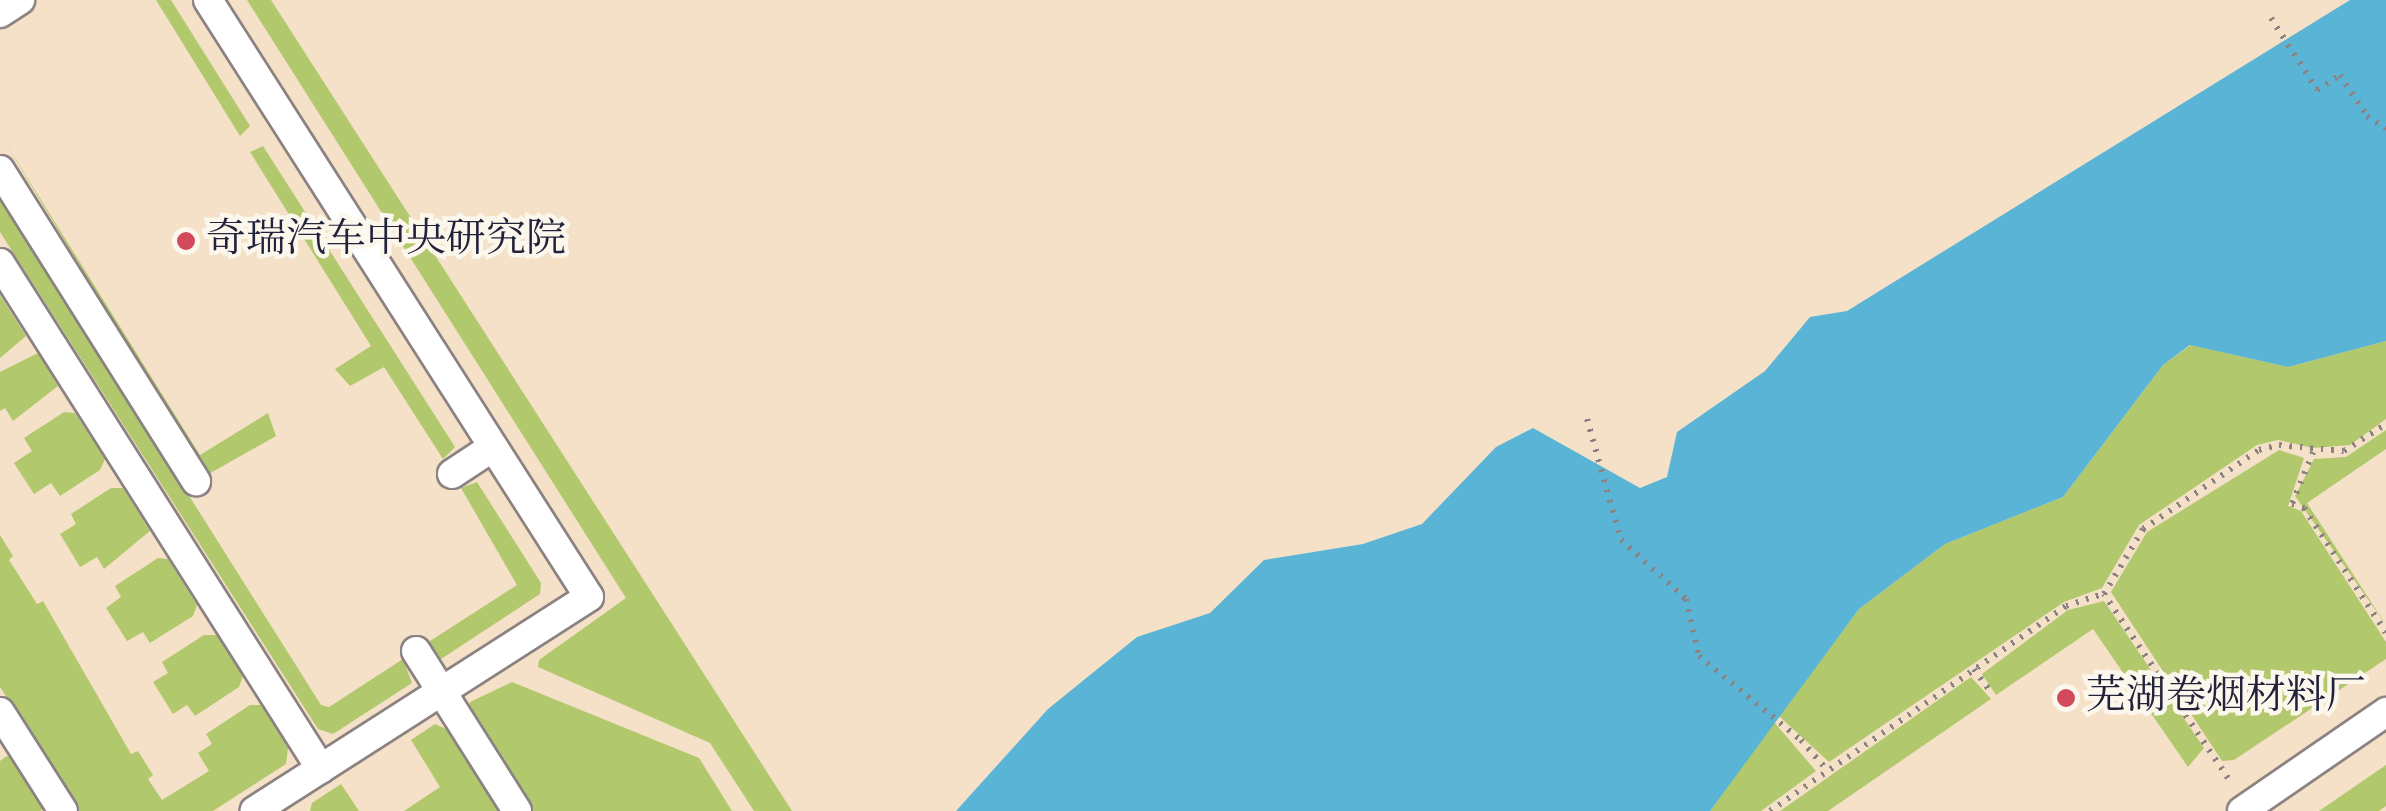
<!DOCTYPE html>
<meta charset="utf-8">
<style>
body{margin:0}
#map{position:relative;width:2386px;height:811px;overflow:hidden;background:#f5e1c8;font-family:"IM FELL English","Noto Serif SC",serif}
div>[style]{position:absolute}
[style*='--x']{left:calc(var(--x)*1px);top:calc(var(--y)*1px);width:calc(var(--w)*1px);rotate:calc(var(--a)*1deg)}
.green>*{inset:0;background:#b2c86d}
.water>*{inset:0;background:#59b4d6}
.path>*{height:6px;margin-top:-3px;transform-origin:0;background:repeating-linear-gradient(90deg,#8c8282 0 2.5px,transparent 0 10.5px)}
.roads{filter:drop-shadow(2px 0 #8c8282) drop-shadow(-2px 0 #8c8282) drop-shadow(0 2px #8c8282) drop-shadow(0 -2px #8c8282)}
.service>*{height:28px;margin:-14px;padding:0 14px;transform-origin:14px;border-radius:14px;background:#fff}
.dots>*{width:28px;height:28px;translate:-50% -50%;box-sizing:border-box;border:5px solid #fbf7ec;border-radius:50%}
span{translate:-50% -50%;white-space:nowrap;text-align:center;line-height:1.15;-webkit-text-stroke:9px #fbf7ec;paint-order:stroke}
.poi-label{font-size:40px;color:#22223b}
.left{translate:0 -50%;text-align:left}
</style>
<div id="map">
<div class="green">
<i style="clip-path:polygon(156px 0,171px 0,250px 126px,240px 136px)"></i>
<i style="clip-path:polygon(247px 0,271px 0,792px 811px,754px 811px,710px 743px,538px 667px,539px 660px,626px 598px)"></i>
<i style="clip-path:polygon(0 134px,200px 455px,268px 413px,276px 436px,207px 475px)"></i>
<i style="clip-path:polygon(263px 146px,455px 447px,443px 459px,384px 367px,350px 386px,335px 369px,371px 346px,250px 152px)"></i>
<i style="clip-path:polygon(0 196px,321px 705px,329px 707px,403px 659px,412px 683px,333px 734px,318px 729px,0 232px)"></i>
<i style="clip-path:polygon(0 295px,26px 336px,0 358px)"></i>
<i style="clip-path:polygon(2386px 341px,2386px 419px,2350px 445px,2313px 448px,2278px 440px,2257px 445px,2139px 525px,2102px 588px,2064px 602px,1829px 762px,1779px 716px,1859px 609px,1945px 544px,2063px 497px,2163px 365px,2191px 345px,2288px 367px)"></i>
<i style="clip-path:polygon(38px 353px,58px 386px,13px 421px,5px 408px,0 411px,0 372px)"></i>
<i style="clip-path:polygon(64px 412px,75px 413px,105px 459px,100px 470px,60px 496px,51px 483px,34px 494px,14px 463px,32px 451px,24px 438px)"></i>
<i style="clip-path:polygon(2386px 430px,2386px 449px,2307px 503px,2386px 625px,2295px 496px,2314px 459px,2346px 457px)"></i>
<i style="clip-path:polygon(2279px 450px,2304px 458px,2288px 506px,2301px 511px,2386px 642px,2386px 659px,2234px 760px,2222px 761px,2111px 592px,2147px 532px)"></i>
<i style="clip-path:polygon(477px 482px,541px 583px,540px 594px,438px 661px,427px 643px,517px 585px,461px 488px)"></i>
<i style="clip-path:polygon(111px 488px,123px 488px,150px 531px,104px 569px,97px 557px,80px 567px,60px 534px,76px 524px,71px 514px)"></i>
<i style="clip-path:polygon(0 535px,13px 556px,9px 560px,37px 604px,43px 601px,131px 754px,138px 751px,153px 775px,148px 779px,162px 800px,209px 771px,198px 753px,212px 744px,206px 734px,250px 705px,261px 705px,288px 748px,286px 764px,213px 811px,79px 811px,0 687px)"></i>
<i style="clip-path:polygon(158px 558px,168px 559px,197px 605px,193px 616px,150px 643px,143px 632px,127px 641px,106px 608px,121px 597px,115px 586px)"></i>
<i style="clip-path:polygon(2104px 601px,2204px 748px,2188px 767px,2093px 629px,1996px 695px,1982px 674px,2068px 610px)"></i>
<i style="clip-path:polygon(204px 635px,217px 635px,243px 676px,239px 687px,195px 716px,187px 705px,173px 714px,153px 682px,168px 673px,162px 662px)"></i>
<i style="clip-path:polygon(1971px 677px,1991px 699px,1828px 811px,1780px 811px)"></i>
<i style="clip-path:polygon(512px 682px,699px 758px,732px 811px,533px 811px,468px 711px,470px 702px)"></i>
<i style="clip-path:polygon(1774px 722px,1816px 771px,1761px 811px,1710px 811px)"></i>
<i style="clip-path:polygon(435px 724px,446px 729px,499px 811px,404px 811px,440px 787px,411px 740px)"></i>
<i style="clip-path:polygon(7px 756px,16px 758px,45px 803px,41px 811px,0 811px,0 761px)"></i>
<i style="clip-path:polygon(2386px 765px,2386px 806px,2379px 811px,2319px 811px)"></i>
<i style="clip-path:polygon(341px 784px,359px 811px,310px 811px,312px 803px)"></i>
</div>
<div class="water">
<i style="clip-path:polygon(2350px 0,2386px 0,2386px 341px,2288px 367px,2190px 345px,2163px 365px,2063px 497px,1945px 544px,1859px 609px,1710px 811px,956px 811px,1048px 709px,1137px 637px,1210px 613px,1264px 560px,1363px 544px,1422px 524px,1496px 447px,1533px 428px,1640px 488px,1667px 477px,1677px 432px,1765px 371px,1810px 317px,1847px 311px)"></i>
</div>
<div class="path">
<i style="--x:2271;--y:18;--w:85;--a:57.4"></i>
<i style="--x:2317;--y:90;--w:27;--a:-33"></i>
<i style="--x:2340;--y:75;--w:49;--a:56.6"></i>
<i style="--x:2367;--y:116;--w:23;--a:34"></i>
<i style="--x:1587;--y:419;--w:126;--a:74.3"></i>
<i style="--x:1621;--y:540;--w:88;--a:42.2"></i>
<i style="--x:1686;--y:599;--w:58;--a:77.2"></i>
<i style="--x:1699;--y:656;--w:132;--a:39.5"></i>
<i style="--x:1801;--y:740;--w:38;--a:49"></i>
<i style="--x:2313;--y:452;--w:56;--a:112"></i>
<i style="--x:2292;--y:504;--w:13;--a:18"></i>
<i style="--x:2304;--y:508;--w:149;--a:56.7"></i>
<i style="--x:1974;--y:669;--w:29;--a:54"></i>
<i style="--x:2228;--y:778;--w:222;--a:-124"></i>
<i style="--x:2104;--y:594;--w:76;--a:-59"></i>
<i style="--x:2143;--y:529;--w:140;--a:-34.3"></i>
<i style="--x:2259;--y:450;--w:21;--a:-14"></i>
<i style="--x:2279;--y:445;--w:65;--a:5.3"></i>
<i style="--x:2344;--y:451;--w:50;--a:-32.7"></i>
<i style="--x:1770;--y:811;--w:360;--a:-34.7"></i>
<i style="--x:2066;--y:606;--w:40;--a:-18"></i>
</div>
<div class="roads">
<div class="service">
<i style="--x:208;--y:0;--w:708;--a:57.45"></i>
<i style="--x:589;--y:597;--w:397;--a:147.4"></i>
<i style="--x:0;--y:13;--w:24;--a:-33"></i>
<i style="--x:0;--y:170;--w:368;--a:57.8"></i>
<i style="--x:0;--y:263;--w:599;--a:57.61"></i>
<i style="--x:452;--y:474;--w:49;--a:-33.4"></i>
<i style="--x:416;--y:651;--w:189;--a:57.7"></i>
<i style="--x:0;--y:712;--w:117;--a:57.5"></i>
<i style="--x:2242;--y:811;--w:175;--a:-34.5"></i>
</div>
</div>
<div class="dots">
<i style="left:186px;top:241px;background:#d1495b"></i>
<i style="left:2066px;top:698px;background:#d1495b"></i>
</div>
<div class="poi-label">
<span class="left" style="left:206px;top:241px">奇瑞汽车中央研究院</span>
<span class="left" style="left:2086px;top:698px">芜湖卷烟材料厂</span>
</div>
</div>
